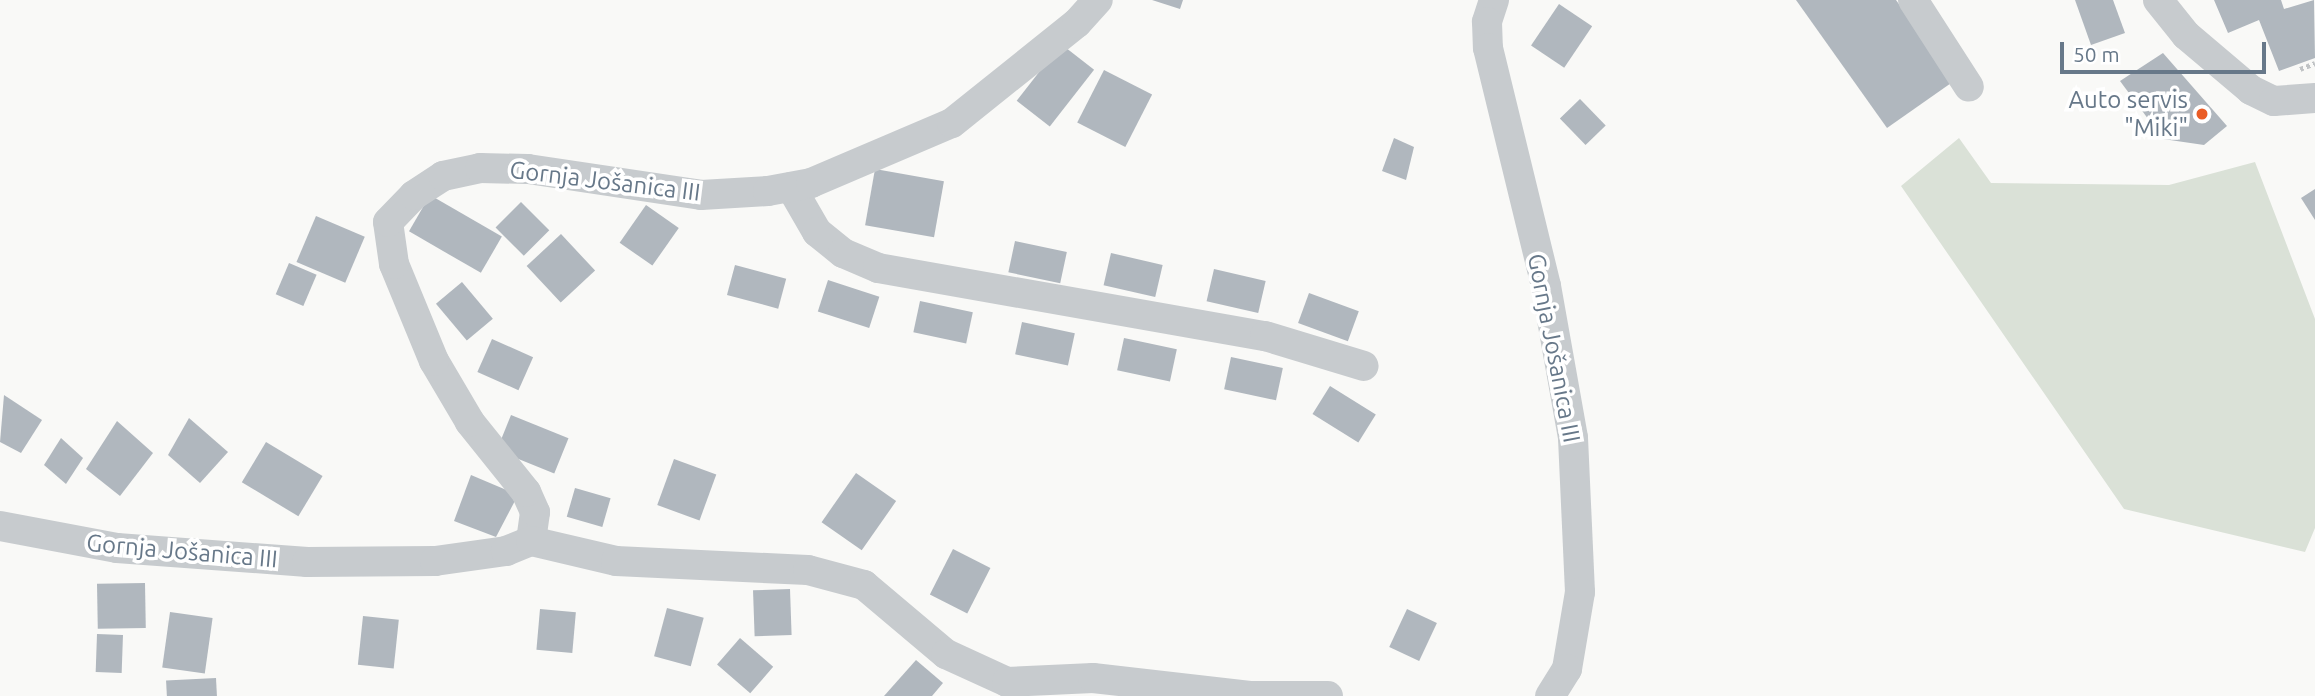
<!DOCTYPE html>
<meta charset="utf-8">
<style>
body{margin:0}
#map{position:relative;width:2315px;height:696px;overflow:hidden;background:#f9f9f7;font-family:Ubuntu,sans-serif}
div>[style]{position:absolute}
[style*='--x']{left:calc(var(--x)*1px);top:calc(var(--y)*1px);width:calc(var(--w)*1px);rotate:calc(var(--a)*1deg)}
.green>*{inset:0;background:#dae1d7}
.building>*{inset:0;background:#b0b7be;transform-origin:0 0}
.path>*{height:4.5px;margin-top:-2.25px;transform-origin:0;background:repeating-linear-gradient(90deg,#c0c3c5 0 3.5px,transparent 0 7px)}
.street>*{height:30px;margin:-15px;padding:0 15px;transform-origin:15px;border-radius:15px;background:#c7cbce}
.dots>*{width:19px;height:19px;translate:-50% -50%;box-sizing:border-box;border:4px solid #fff;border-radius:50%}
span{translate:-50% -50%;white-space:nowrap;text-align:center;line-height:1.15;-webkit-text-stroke:7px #fff;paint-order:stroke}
.poi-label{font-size:24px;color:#677889}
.right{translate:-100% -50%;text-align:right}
.street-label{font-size:24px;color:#677889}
.scale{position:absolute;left:2060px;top:42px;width:206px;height:32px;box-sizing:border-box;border:4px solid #677889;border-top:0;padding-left:9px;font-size:21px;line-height:24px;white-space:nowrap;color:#677889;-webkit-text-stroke:5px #fff;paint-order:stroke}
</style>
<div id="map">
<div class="green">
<i style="clip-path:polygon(1959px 138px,1991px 183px,2169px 185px,2255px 162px,2315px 319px,2315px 528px,2305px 552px,2124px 509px,1901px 186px)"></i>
</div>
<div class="building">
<i style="clip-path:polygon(1152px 0,1183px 0,1180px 9px)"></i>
<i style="clip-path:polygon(1796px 0,1896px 0,1954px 81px,1887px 128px)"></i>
<i style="clip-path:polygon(2075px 0,2113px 0,2125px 33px,2091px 45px)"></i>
<i style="clip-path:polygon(2214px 0,2281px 0,2284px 9px,2314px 0,2315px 58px,2279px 71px,2259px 20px,2228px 33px)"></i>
<i style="left:1559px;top:4px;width:40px;height:50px;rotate:34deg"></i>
<i style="left:1061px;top:44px;width:42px;height:72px;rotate:38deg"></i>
<i style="clip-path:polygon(2163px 53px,2227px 126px,2204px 145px,2163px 139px,2120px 81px)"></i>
<i style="left:1104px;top:70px;width:54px;height:59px;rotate:27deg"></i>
<i style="left:1580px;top:99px;width:37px;height:28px;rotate:46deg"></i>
<i style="clip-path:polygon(1394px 138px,1414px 147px,1406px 180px,1382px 171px)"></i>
<i style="left:875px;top:169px;width:70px;height:57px;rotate:10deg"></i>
<i style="clip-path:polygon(2315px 189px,2315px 220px,2301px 198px)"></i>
<i style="left:430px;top:195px;width:83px;height:42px;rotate:30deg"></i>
<i style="left:521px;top:202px;width:40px;height:36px;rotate:45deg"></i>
<i style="left:646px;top:205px;width:40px;height:46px;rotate:35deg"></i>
<i style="left:316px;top:216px;width:53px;height:50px;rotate:23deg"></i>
<i style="left:561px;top:234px;width:50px;height:47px;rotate:47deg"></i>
<i style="left:1015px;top:241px;width:53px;height:32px;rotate:12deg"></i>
<i style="left:1111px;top:253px;width:53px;height:33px;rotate:13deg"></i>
<i style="left:289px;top:263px;width:30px;height:34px;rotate:23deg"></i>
<i style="left:735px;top:265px;width:53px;height:31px;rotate:15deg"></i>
<i style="left:1214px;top:269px;width:53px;height:33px;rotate:13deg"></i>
<i style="left:828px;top:280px;width:54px;height:33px;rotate:18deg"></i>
<i style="left:462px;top:282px;width:48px;height:34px;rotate:50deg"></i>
<i style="left:1309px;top:293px;width:53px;height:32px;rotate:20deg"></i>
<i style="left:920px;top:301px;width:54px;height:32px;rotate:12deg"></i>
<i style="left:1022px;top:322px;width:54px;height:33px;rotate:12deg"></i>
<i style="left:1124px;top:338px;width:54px;height:33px;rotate:12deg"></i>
<i style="left:492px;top:339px;width:45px;height:36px;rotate:24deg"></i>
<i style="left:1231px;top:357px;width:53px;height:33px;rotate:12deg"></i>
<i style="left:1330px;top:386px;width:54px;height:33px;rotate:32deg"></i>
<i style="clip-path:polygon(4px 395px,42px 420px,21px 453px,0 442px)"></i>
<i style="left:511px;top:415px;width:62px;height:38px;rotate:22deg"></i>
<i style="clip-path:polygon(189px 418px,228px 452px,200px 483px,168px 455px)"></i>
<i style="clip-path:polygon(117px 421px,153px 453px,120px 496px,86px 469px)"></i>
<i style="clip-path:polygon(61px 438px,83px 458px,66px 484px,44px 465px)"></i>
<i style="left:266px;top:442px;width:66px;height:47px;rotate:31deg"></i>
<i style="left:674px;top:459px;width:45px;height:49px;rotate:20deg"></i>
<i style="left:856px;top:473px;width:49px;height:60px;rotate:35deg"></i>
<i style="clip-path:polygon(471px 475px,518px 495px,496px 537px,454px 521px)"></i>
<i style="left:575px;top:488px;width:37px;height:30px;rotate:16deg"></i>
<i style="left:953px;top:549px;width:42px;height:51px;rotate:27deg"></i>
<i style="left:145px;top:583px;width:45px;height:48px;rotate:89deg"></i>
<i style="left:790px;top:589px;width:46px;height:37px;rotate:88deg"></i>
<i style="left:667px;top:608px;width:38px;height:50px;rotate:15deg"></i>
<i style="left:540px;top:609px;width:36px;height:41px;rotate:5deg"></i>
<i style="left:1407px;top:609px;width:33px;height:42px;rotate:25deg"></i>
<i style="left:170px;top:612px;width:43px;height:56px;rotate:8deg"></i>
<i style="left:363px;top:616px;width:36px;height:49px;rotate:6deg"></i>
<i style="left:97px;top:634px;width:26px;height:38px;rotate:2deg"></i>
<i style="left:740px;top:638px;width:44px;height:35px;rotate:41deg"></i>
<i style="clip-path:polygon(916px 660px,943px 683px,932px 696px,884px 696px)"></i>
<i style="left:216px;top:678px;width:18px;height:50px;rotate:87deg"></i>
</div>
<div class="path">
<i style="--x:2300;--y:69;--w:16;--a:-22"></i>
</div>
<div class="street">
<i style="--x:1494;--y:0;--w:23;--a:108"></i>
<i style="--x:1487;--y:22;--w:26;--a:88"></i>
<i style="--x:1488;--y:48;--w:245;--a:76.3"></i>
<i style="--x:1546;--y:286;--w:154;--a:79.9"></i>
<i style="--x:1573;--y:438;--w:154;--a:87.4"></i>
<i style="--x:1580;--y:592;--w:78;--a:99.6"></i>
<i style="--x:1567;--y:669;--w:32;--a:122"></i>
<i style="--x:1913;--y:0;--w:103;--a:57.2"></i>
<i style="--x:2158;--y:0;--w:45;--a:51.3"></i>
<i style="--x:2186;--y:35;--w:85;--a:40.2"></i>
<i style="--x:2251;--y:90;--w:25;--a:26"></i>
<i style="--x:2274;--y:101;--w:41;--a:-4.2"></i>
<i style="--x:791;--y:187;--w:52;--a:60"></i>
<i style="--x:817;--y:232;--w:33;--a:39"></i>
<i style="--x:843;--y:253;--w:38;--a:23"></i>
<i style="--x:878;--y:268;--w:393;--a:10"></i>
<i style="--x:1265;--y:336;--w:103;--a:16.9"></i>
<i style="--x:0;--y:526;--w:119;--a:10.6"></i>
<i style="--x:117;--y:548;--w:191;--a:4.2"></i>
<i style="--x:307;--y:562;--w:128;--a:-0.4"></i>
<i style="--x:435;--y:561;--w:72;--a:-8"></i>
<i style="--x:506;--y:551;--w:27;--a:-22"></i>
<i style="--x:531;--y:541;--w:29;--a:-82"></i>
<i style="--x:535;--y:512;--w:22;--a:-114"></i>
<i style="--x:526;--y:492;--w:90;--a:-128.7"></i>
<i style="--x:470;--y:422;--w:71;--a:-120.5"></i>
<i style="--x:434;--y:361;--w:105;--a:-112.4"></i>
<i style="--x:394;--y:264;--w:42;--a:-98.1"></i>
<i style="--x:388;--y:222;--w:37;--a:-46"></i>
<i style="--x:414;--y:195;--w:35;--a:-33"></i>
<i style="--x:443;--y:176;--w:38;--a:-12"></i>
<i style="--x:480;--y:168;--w:48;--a:1.2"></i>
<i style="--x:528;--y:169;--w:175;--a:8.5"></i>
<i style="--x:701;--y:195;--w:67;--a:-3.4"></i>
<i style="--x:768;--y:191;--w:44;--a:-10.5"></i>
<i style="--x:811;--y:183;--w:153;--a:-23.1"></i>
<i style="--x:952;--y:123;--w:160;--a:-38.7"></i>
<i style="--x:1077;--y:23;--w:31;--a:-48"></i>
<i style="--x:531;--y:541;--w:87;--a:13.2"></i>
<i style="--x:616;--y:561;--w:192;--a:2.7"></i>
<i style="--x:808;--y:570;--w:58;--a:15"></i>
<i style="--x:864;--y:585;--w:107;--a:40.1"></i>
<i style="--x:946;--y:654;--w:67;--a:24.7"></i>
<i style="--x:1007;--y:682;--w:86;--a:-2.7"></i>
<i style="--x:1093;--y:678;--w:160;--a:6.5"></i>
<i style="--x:1253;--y:696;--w:75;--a:0"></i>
</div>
<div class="dots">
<i style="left:2202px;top:114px;background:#ea5c25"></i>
</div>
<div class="poi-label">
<span class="right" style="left:2188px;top:114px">Auto servis<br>"Miki"</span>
</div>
<div class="street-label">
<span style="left:605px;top:181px;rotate:7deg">Gornja Jošanica III</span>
<span style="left:1554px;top:348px;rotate:79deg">Gornja Jošanica III</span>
<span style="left:182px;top:551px;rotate:5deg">Gornja Jošanica III</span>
</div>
<div class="scale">50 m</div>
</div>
